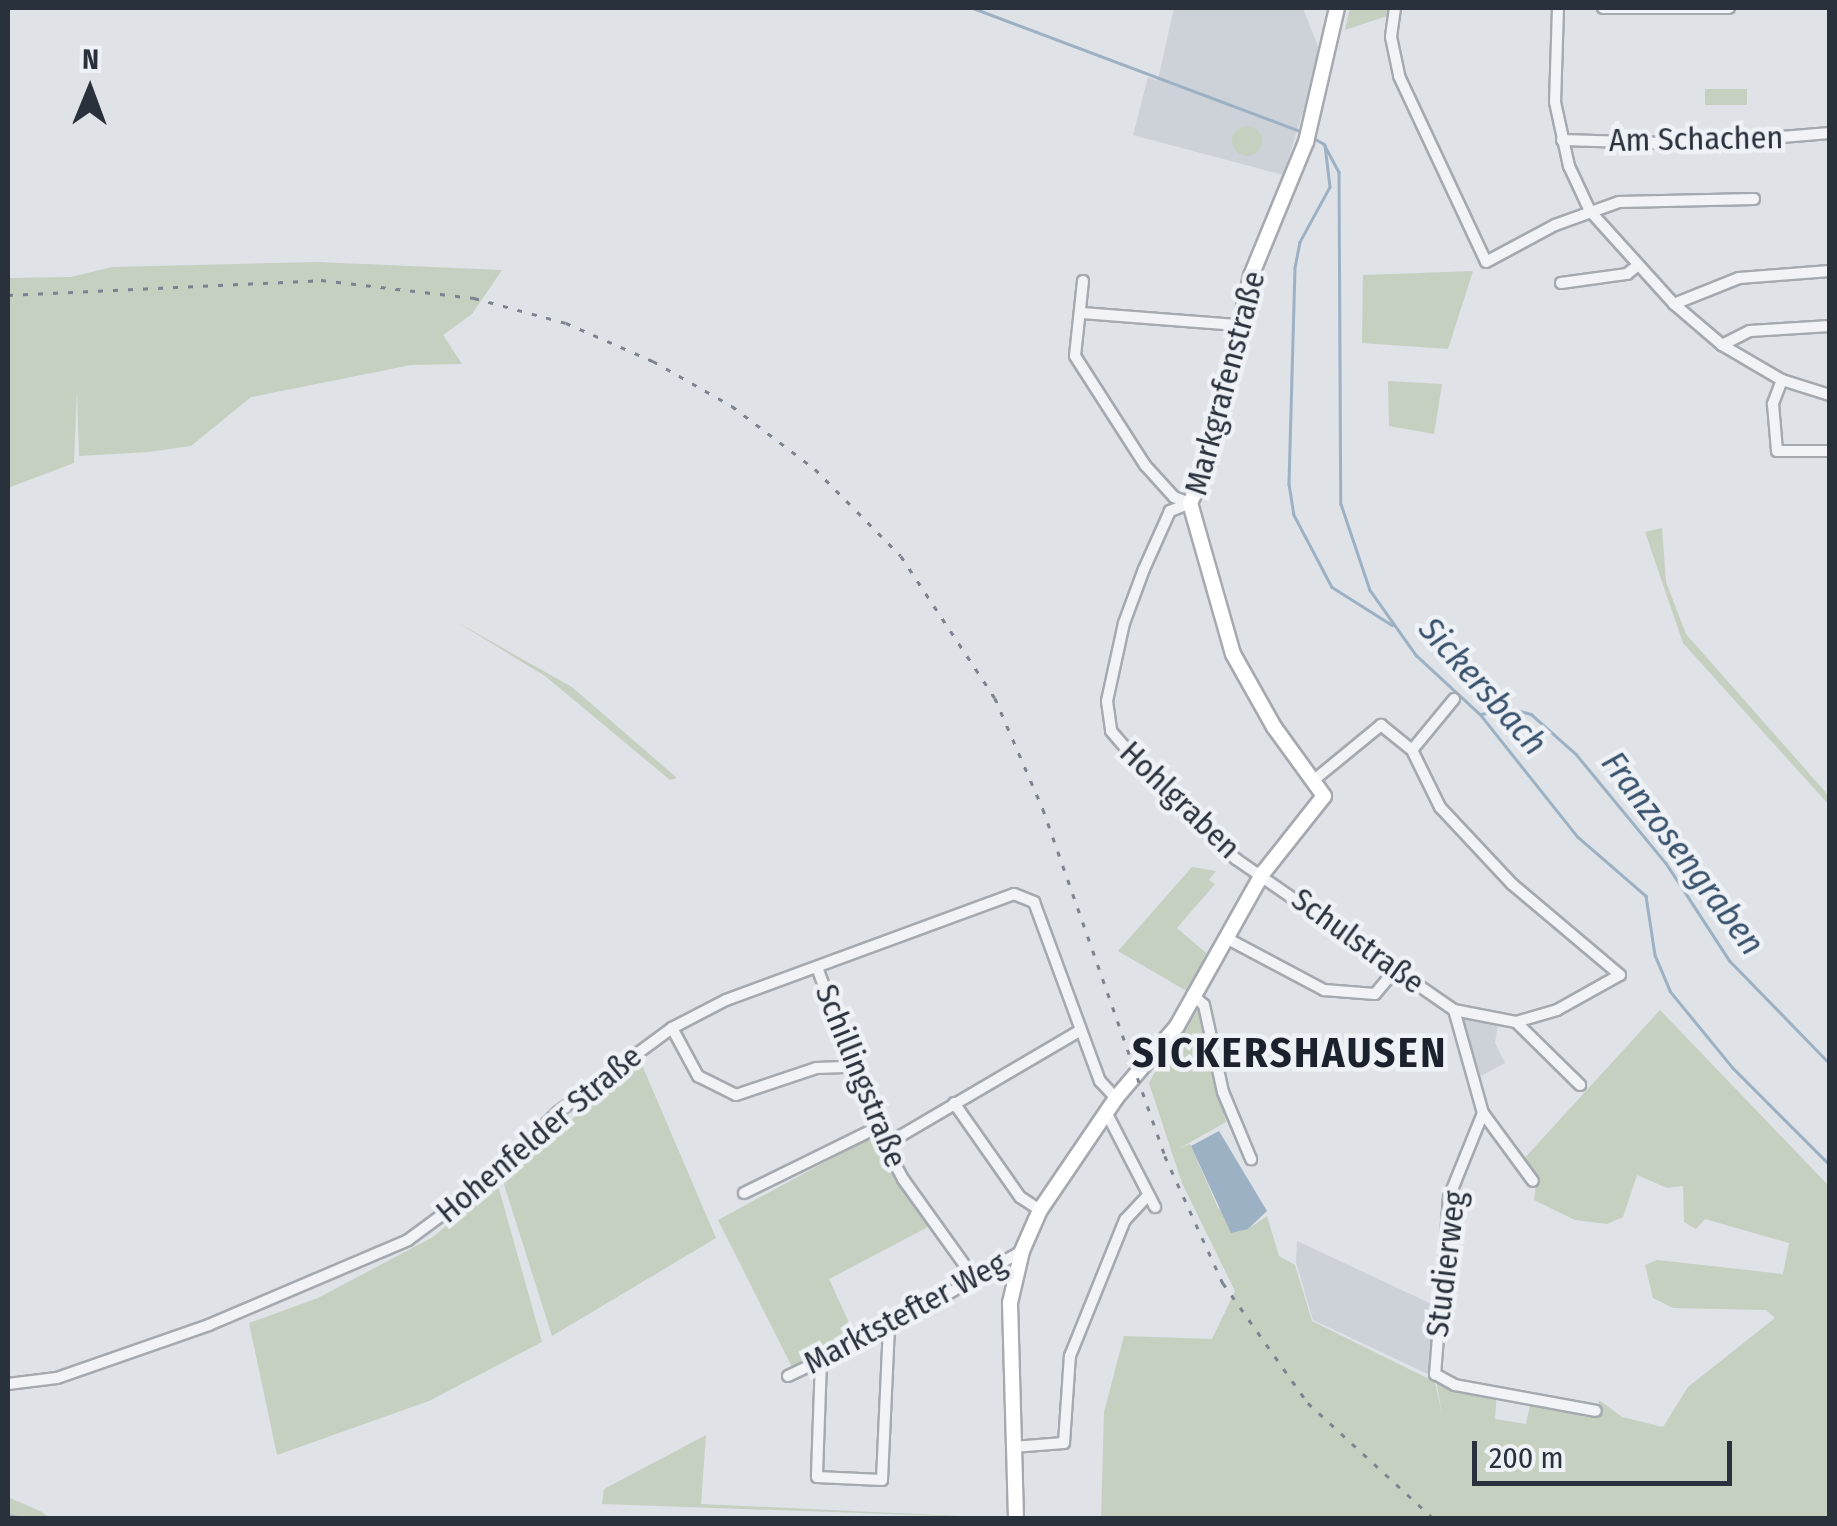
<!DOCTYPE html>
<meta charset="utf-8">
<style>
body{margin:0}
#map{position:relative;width:1837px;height:1526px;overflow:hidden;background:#dfe2e7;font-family:"Fira Sans Condensed",sans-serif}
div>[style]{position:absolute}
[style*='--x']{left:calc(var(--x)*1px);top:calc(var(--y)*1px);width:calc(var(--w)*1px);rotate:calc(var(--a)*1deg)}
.built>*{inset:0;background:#cdd2d8}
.green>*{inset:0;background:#c5d0c1;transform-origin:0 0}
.round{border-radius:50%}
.water>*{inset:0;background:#9db1c4}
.stream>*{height:2.5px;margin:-1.25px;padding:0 1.25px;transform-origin:1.25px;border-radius:1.25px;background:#9db1c4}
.roads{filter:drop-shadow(2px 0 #a5a9b0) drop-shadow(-2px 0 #a5a9b0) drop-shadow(0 2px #a5a9b0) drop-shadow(0 -2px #a5a9b0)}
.street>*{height:10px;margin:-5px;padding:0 5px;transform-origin:5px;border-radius:5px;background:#f1f3f6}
.secondary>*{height:14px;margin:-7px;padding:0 7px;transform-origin:7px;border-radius:7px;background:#fff}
.rail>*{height:2.5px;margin-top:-1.25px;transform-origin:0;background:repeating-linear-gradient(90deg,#7a838f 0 5px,transparent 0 15px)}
span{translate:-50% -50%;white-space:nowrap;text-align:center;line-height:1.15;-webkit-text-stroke:9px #eef1f5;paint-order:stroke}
.street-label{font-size:32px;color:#29313c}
.water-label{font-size:35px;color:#37516c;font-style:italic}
.district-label{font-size:42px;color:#1c222d;font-weight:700;letter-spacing:2.5px}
.frame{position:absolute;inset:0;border:10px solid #29313c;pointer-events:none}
.north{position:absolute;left:40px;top:40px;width:100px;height:100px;-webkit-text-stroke:8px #eef1f5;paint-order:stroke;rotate:1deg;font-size:28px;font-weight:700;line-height:40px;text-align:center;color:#29313c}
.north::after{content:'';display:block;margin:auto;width:35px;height:45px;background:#29313c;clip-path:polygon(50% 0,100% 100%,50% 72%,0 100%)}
.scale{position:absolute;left:1472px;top:1441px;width:260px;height:45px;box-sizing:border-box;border:5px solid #29313c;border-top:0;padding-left:12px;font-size:30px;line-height:35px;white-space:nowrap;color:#29313c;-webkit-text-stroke:8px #eef1f5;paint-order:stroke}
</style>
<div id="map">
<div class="built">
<i style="clip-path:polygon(1174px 8px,1303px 8px,1321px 54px,1283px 175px,1133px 135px,1148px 77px,1157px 81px,1159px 75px)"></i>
<i style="clip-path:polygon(1471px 1017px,1498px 1023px,1495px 1043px,1505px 1063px,1475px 1079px,1459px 1023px)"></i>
<i style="clip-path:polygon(1297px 1241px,1436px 1306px,1430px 1375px,1313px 1320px,1296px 1262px)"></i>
</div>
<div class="green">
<i style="clip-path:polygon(1350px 8px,1387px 8px,1387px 16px,1345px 30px)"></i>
<i style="left:1747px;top:89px;width:16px;height:42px;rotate:90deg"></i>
<i class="round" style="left:1232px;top:126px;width:30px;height:30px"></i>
<i style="clip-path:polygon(317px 262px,502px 270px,472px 314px,443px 335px,462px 364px,411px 365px,251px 397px,191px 446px,148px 452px,79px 456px,77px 390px,74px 463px,8px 488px,8px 278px,71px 277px,112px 267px)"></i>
<i style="clip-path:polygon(1473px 271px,1448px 349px,1362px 343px,1363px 275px)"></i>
<i style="clip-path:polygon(1388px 381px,1442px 384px,1434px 434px,1389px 426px)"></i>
<i style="clip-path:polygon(1662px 528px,1666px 582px,1686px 634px,1829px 796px,1829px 805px,1683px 643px,1645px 532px)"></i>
<i style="clip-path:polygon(455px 621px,572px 687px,677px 778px,670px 780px,545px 676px)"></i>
<i style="clip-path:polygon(1192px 867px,1216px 871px,1209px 880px,1215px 884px,1177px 928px,1213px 959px,1190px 993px,1118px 951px)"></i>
<i style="clip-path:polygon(1190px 1008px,1200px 1009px,1226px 1122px,1180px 1148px,1190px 1144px,1218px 1208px,1248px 1229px,1267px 1216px,1279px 1256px,1295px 1265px,1312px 1321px,1435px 1382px,1442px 1415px,1435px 1374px,1497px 1391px,1495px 1419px,1526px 1424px,1531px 1401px,1598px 1412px,1599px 1400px,1622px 1417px,1663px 1427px,1688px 1387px,1775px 1318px,1766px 1310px,1673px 1308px,1653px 1298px,1645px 1265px,1657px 1260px,1783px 1274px,1789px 1243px,1705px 1219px,1696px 1229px,1684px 1222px,1683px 1186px,1667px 1188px,1637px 1175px,1623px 1217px,1607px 1224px,1575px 1220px,1534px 1200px,1536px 1184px,1521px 1162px,1660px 1010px,1829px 1186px,1829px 1518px,1101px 1518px,1104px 1412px,1124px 1336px,1212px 1339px,1235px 1291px,1182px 1183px,1149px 1083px)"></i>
<i style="clip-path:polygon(636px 1051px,716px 1238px,552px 1336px,502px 1178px,622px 1077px,620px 1063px)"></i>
<i style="clip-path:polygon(873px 1136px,928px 1227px,829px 1279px,855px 1336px,793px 1369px,718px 1220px)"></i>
<i style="clip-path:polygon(497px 1182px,542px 1342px,429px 1401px,277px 1455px,249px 1323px,318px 1298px,433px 1237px)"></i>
<i style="clip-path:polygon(706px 1435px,701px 1504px,1002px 1518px,602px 1504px,604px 1489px)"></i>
<i style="clip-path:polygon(8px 1497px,42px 1512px,49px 1518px,8px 1518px)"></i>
</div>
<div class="water">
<i style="clip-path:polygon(1219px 1131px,1267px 1211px,1248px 1229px,1231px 1233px,1191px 1146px)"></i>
</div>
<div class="stream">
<i style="--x:973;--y:8;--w:350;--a:20.6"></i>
<i style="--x:1312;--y:137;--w:14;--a:30"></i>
<i style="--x:1324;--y:144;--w:32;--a:62"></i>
<i style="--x:1339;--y:172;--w:332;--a:89.7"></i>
<i style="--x:1341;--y:504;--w:91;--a:71.4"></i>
<i style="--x:1370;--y:590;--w:80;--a:54.7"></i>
<i style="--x:1416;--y:655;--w:87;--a:42.7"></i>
<i style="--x:1480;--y:714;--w:157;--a:51.5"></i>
<i style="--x:1578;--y:837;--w:90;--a:40.9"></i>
<i style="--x:1646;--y:896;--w:60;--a:81.3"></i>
<i style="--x:1655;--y:955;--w:39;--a:67"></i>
<i style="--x:1670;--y:991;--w:99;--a:50.7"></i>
<i style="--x:1733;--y:1068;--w:137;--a:45"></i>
<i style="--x:1325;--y:145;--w:42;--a:83.2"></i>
<i style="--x:1330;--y:187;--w:63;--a:118.6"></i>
<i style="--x:1300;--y:242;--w:26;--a:101"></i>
<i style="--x:1295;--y:268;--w:216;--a:91.6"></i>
<i style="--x:1289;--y:484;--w:31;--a:81"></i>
<i style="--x:1294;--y:515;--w:81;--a:62.2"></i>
<i style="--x:1332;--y:587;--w:71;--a:32.3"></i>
<i style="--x:1481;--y:714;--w:31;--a:-11"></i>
<i style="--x:1511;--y:708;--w:21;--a:17"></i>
<i style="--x:1531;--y:714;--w:60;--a:41.6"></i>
<i style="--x:1576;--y:754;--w:141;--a:50.5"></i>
<i style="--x:1666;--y:863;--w:117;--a:56.9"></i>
<i style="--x:1730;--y:961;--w:144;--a:45.8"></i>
<i style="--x:8;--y:1515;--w:14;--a:12"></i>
</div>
<div class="roads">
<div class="street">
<i style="--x:1395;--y:8;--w:29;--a:98"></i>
<i style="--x:1391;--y:37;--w:40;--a:78"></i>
<i style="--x:1399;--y:76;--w:205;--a:64.9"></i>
<i style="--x:1486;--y:262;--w:78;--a:-28.2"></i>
<i style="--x:1555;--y:225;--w:68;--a:-19.8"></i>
<i style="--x:1619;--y:202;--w:135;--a:-1.3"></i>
<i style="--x:1558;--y:8;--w:94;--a:91.8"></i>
<i style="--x:1555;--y:102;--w:66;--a:77.7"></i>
<i style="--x:1569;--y:166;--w:50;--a:65"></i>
<i style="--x:1590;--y:211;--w:125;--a:47.9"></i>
<i style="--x:1674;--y:304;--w:63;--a:40.5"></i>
<i style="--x:1722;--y:345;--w:69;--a:30.3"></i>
<i style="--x:1782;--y:380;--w:50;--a:17.4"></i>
<i style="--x:1603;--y:8;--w:126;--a:0"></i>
<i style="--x:1562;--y:140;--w:136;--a:1.7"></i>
<i style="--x:1698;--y:144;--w:132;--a:-4.8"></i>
<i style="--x:1083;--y:281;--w:75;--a:96.1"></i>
<i style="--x:1075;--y:356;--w:130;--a:57.3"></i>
<i style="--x:1145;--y:465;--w:43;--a:47.8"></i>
<i style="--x:1174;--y:497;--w:16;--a:22"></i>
<i style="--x:1561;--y:283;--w:67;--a:-7.8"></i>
<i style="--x:1627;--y:274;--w:13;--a:-39"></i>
<i style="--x:1674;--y:304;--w:70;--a:-21.8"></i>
<i style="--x:1739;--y:278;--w:91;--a:-4.4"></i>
<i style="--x:1082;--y:313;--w:155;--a:4.4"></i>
<i style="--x:1722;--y:345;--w:31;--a:-27"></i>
<i style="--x:1750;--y:331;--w:80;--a:-3.6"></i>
<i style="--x:1782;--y:380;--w:26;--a:111"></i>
<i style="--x:1773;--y:404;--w:47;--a:85.1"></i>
<i style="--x:1777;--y:451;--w:53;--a:0"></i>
<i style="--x:1190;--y:503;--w:22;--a:158"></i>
<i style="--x:1170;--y:511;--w:64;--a:114.1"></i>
<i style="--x:1144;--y:569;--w:58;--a:110.3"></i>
<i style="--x:1124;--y:623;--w:80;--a:102.3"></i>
<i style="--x:1107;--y:701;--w:30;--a:82"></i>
<i style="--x:1111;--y:731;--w:87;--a:49.2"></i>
<i style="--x:1168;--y:797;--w:92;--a:42.4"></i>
<i style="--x:1236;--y:859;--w:265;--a:34.7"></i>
<i style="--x:1454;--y:1010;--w:63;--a:11"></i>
<i style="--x:1516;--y:1022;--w:43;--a:-16.3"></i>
<i style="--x:1557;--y:1010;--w:72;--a:-29.1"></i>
<i style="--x:1620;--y:975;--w:141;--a:-139.9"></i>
<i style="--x:1512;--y:884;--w:105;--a:-133.1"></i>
<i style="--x:1440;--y:807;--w:64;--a:-116.2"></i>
<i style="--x:1314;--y:780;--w:87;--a:-39.4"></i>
<i style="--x:1381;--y:725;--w:40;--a:39"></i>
<i style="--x:1412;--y:750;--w:66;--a:-50.5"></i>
<i style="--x:1228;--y:939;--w:109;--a:28"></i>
<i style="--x:1324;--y:990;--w:51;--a:4.5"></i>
<i style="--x:1375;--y:994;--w:34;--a:-50"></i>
<i style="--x:818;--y:970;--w:168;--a:69.8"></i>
<i style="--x:876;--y:1128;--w:58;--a:62.1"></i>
<i style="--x:903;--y:1179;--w:122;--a:54.4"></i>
<i style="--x:1194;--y:996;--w:13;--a:42"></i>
<i style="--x:1204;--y:1005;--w:89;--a:77.7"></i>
<i style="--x:1223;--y:1092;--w:73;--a:67.3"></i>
<i style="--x:1454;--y:1010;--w:107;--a:74.3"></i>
<i style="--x:1483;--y:1113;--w:84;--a:53.7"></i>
<i style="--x:1516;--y:1022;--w:90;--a:44.5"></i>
<i style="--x:672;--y:1028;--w:55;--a:61.6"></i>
<i style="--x:698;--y:1076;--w:42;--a:26.6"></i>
<i style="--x:736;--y:1095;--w:84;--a:-18.6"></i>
<i style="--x:816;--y:1068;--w:36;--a:-2"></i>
<i style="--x:954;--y:1103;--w:115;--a:54.9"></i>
<i style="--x:1020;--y:1197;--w:24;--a:33"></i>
<i style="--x:1106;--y:1112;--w:107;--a:62.7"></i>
<i style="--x:1483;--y:1113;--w:91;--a:112"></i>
<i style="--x:1449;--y:1197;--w:178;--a:94.5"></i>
<i style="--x:1435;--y:1374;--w:23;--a:29"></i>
<i style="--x:1455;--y:1385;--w:143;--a:10.4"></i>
<i style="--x:885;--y:1145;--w:225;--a:-30.4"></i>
<i style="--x:744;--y:1193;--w:147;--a:-26.2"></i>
<i style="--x:821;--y:1360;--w:117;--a:92"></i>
<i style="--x:817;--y:1477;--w:65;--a:2.6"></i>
<i style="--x:882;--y:1480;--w:152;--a:-87.4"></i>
<i style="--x:788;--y:1376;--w:112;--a:-25.4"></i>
<i style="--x:889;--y:1328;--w:154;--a:-30.1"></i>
<i style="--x:8;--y:1384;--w:49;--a:-7"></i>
<i style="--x:57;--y:1378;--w:161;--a:-19.2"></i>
<i style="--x:209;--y:1325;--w:216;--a:-23.1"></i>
<i style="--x:408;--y:1240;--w:104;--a:-36.4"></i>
<i style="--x:492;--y:1178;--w:93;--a:-45"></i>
<i style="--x:558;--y:1112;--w:142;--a:-36.4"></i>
<i style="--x:672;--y:1028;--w:61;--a:-27.4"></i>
<i style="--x:726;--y:1000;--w:307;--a:-20.2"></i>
<i style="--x:1014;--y:894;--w:22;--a:22"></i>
<i style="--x:1034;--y:902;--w:191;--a:69.8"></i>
<i style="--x:1100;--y:1081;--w:23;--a:47"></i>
<i style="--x:1013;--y:1447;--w:51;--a:-4.5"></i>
<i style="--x:1064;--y:1443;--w:87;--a:-86.1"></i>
<i style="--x:1070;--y:1356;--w:147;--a:-68"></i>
<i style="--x:1125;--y:1220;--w:34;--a:-47"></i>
</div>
<div class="secondary">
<i style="--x:1016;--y:1518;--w:215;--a:-91.6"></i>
<i style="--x:1010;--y:1303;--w:53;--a:-77"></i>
<i style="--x:1022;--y:1251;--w:45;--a:-66.3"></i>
<i style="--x:1040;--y:1210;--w:135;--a:-55.8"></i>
<i style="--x:1116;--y:1098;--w:94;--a:-49.7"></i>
<i style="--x:1177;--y:1026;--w:176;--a:-60.7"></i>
<i style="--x:1263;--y:873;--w:98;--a:-51.6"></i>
<i style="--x:1324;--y:796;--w:85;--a:-125.9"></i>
<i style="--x:1274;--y:727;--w:84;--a:-119.3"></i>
<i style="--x:1233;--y:654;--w:157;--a:-105.9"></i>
<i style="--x:1190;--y:503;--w:45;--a:-65.1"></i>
<i style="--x:1209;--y:462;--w:191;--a:-77.3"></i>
<i style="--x:1251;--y:276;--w:145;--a:-67.7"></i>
<i style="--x:1306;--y:142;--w:138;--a:-77"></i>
</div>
</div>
<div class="rail">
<i style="--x:8;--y:295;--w:313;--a:-2.7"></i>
<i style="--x:321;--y:280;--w:154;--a:6.7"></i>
<i style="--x:474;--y:298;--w:95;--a:15.2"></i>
<i style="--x:566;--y:323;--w:95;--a:23.6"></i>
<i style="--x:653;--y:361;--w:91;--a:29.7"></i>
<i style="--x:732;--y:406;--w:104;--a:37.2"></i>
<i style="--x:815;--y:469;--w:122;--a:45.3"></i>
<i style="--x:901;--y:556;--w:170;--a:56.5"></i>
<i style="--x:995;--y:698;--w:121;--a:66.6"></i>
<i style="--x:1043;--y:809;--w:368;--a:70.6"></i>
<i style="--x:1165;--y:1156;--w:140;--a:65.5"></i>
<i style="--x:1223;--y:1283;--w:147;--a:54.7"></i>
<i style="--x:1308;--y:1403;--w:170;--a:42.6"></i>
</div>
<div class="street-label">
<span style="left:1696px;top:139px;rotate:-1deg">Am Schachen</span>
<span style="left:1225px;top:383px;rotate:-75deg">Markgrafenstraße</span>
<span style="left:1180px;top:800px;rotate:44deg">Hohlgraben</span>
<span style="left:1358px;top:941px;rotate:36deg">Schulstraße</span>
<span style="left:861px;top:1076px;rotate:68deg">Schillingstraße</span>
<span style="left:539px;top:1134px;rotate:-40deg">Hohenfelder Straße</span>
<span style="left:1446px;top:1264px;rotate:-83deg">Studierweg</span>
<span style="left:905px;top:1313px;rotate:-28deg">Marktstefter Weg</span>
</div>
<div class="water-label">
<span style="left:1483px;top:686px;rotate:48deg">Sickersbach</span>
<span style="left:1683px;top:853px;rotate:53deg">Franzosengraben</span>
</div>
<div class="district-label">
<span style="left:1290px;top:1053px">SICKERSHAUSEN</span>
</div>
<div class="frame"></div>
<div class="north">N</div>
<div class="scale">200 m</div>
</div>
